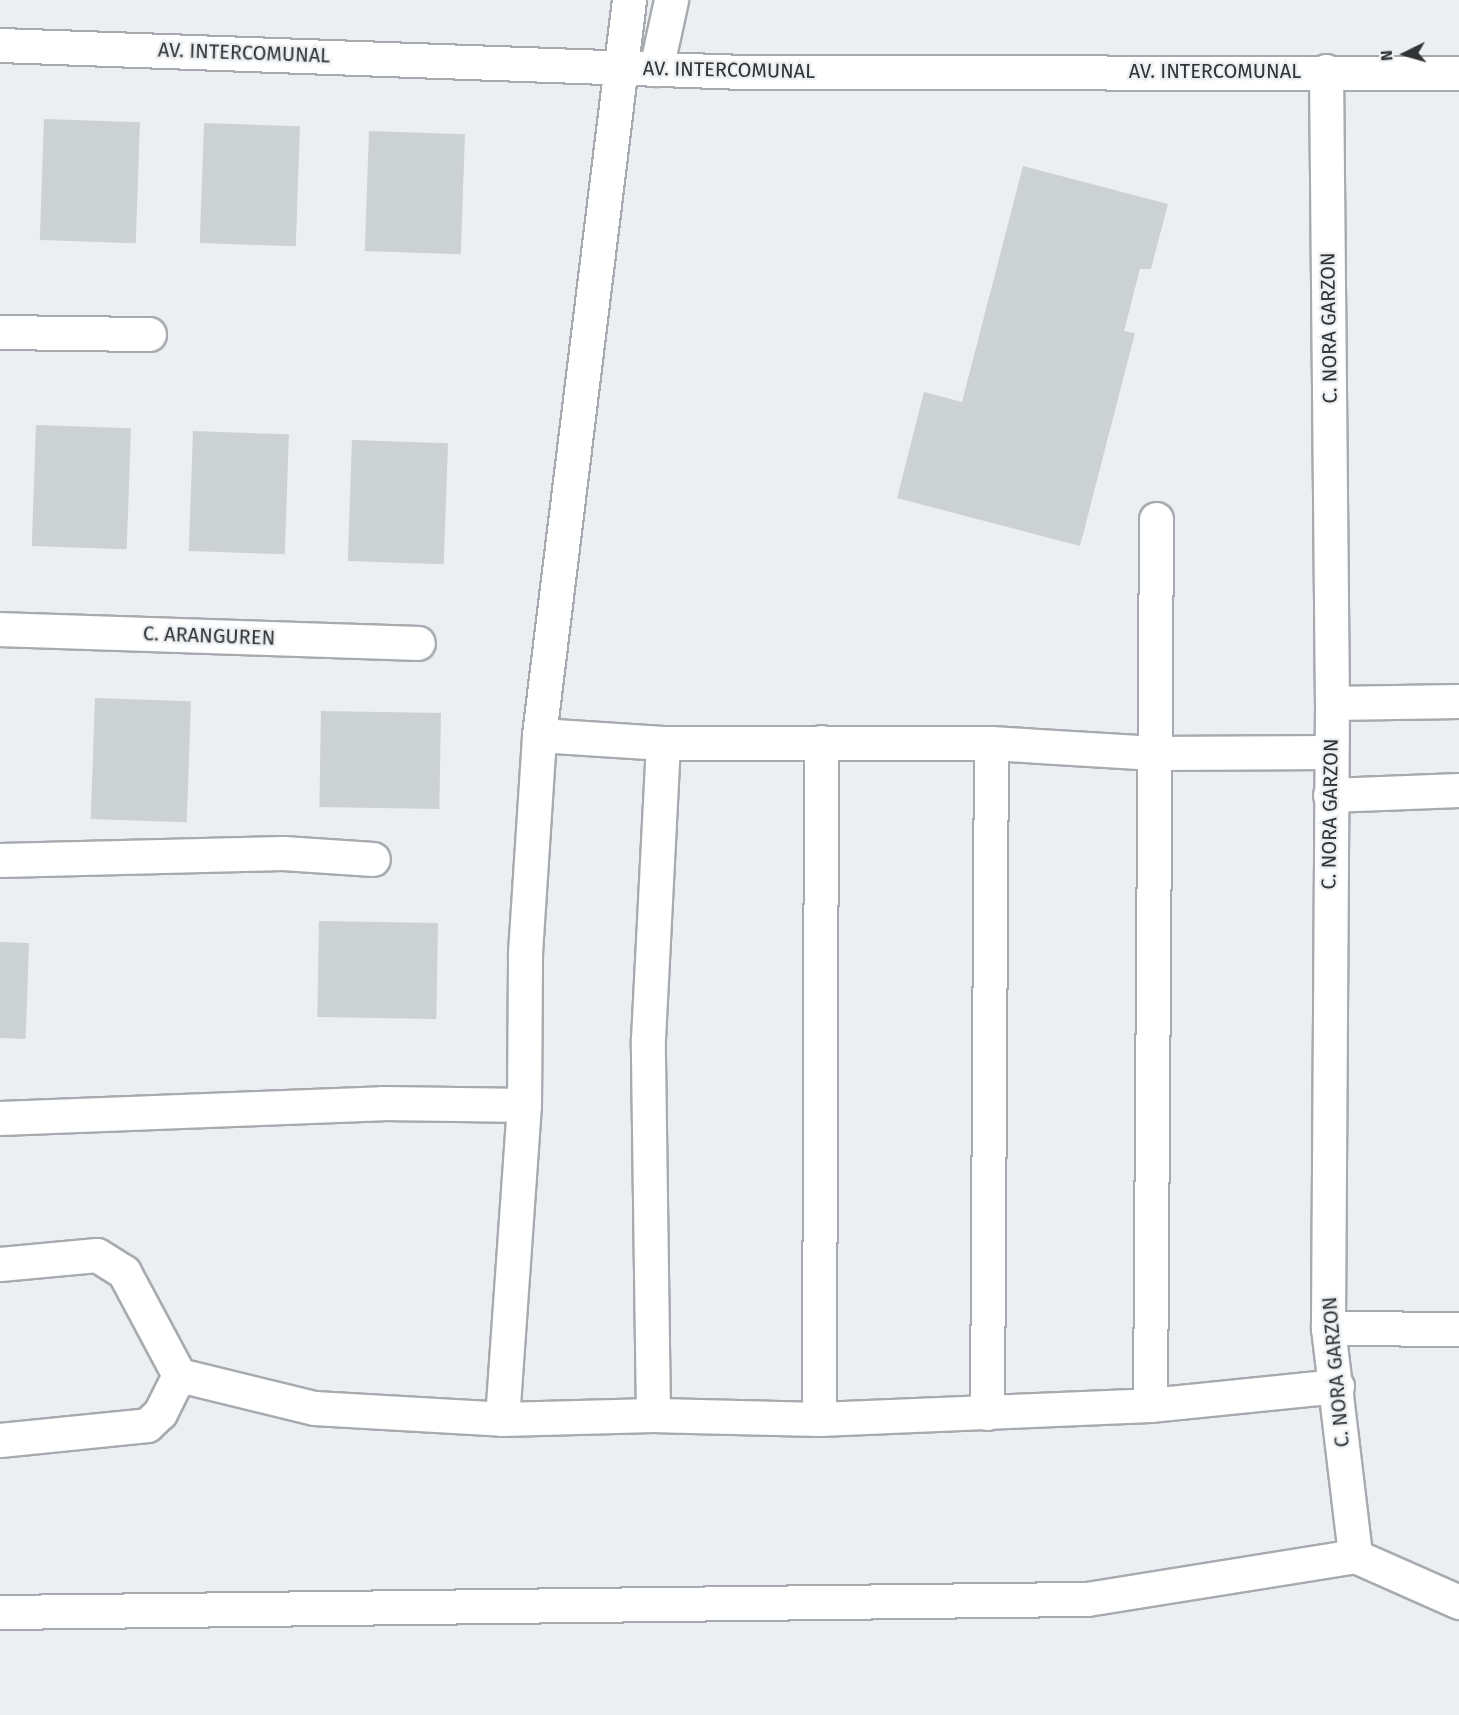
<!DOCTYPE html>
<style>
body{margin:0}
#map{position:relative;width:1459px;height:1715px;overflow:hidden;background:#ebeff2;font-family:"Fira Sans",sans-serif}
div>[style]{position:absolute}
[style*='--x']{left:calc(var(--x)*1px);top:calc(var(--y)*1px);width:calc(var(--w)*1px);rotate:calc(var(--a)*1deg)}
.building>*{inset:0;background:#ccd1d2;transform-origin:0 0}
.roads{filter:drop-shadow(2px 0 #a7abaf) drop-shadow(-2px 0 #a7abaf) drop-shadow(0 2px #a7abaf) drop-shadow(0 -2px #a7abaf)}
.street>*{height:33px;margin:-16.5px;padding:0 16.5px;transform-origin:16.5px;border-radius:16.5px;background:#fff}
span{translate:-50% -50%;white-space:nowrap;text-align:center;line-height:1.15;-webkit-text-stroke:4.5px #ebeff2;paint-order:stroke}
.street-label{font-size:20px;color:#323335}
.north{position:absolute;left:1375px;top:24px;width:60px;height:60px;-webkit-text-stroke:4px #ebeff2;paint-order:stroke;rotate:265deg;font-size:16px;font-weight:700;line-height:24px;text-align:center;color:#323335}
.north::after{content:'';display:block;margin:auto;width:21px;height:27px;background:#323335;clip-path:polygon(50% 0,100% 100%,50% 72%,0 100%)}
</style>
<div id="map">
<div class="building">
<i style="left:44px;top:119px;width:96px;height:121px;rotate:2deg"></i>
<i style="left:204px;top:123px;width:96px;height:120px;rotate:2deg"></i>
<i style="left:369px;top:131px;width:96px;height:120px;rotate:2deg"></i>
<i style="clip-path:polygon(1023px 166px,1168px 204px,1151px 269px,1140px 269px,1124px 331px,1135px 333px,1080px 546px,897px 498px,924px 392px,962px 402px)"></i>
<i style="left:36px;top:425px;width:95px;height:121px;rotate:2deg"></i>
<i style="left:193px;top:431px;width:96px;height:120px;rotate:2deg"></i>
<i style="left:352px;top:440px;width:96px;height:121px;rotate:2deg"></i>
<i style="left:95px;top:698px;width:96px;height:121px;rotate:2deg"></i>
<i style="left:321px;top:711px;width:120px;height:96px;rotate:1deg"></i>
<i style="left:319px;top:921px;width:119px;height:96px;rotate:1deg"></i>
<i style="left:0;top:942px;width:29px;height:96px;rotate:2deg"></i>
</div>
<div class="roads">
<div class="street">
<i style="--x:0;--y:45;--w:745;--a:2.08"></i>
<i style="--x:745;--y:72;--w:714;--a:0.08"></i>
<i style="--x:656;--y:69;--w:71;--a:-77.7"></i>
<i style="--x:1326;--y:71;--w:632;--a:89.46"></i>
<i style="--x:1332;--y:703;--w:625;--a:90.37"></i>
<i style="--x:1328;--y:1328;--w:230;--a:83.2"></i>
<i style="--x:0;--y:332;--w:149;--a:0.8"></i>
<i style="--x:0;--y:629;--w:418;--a:1.9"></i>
<i style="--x:1332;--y:703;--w:127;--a:-0.9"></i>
<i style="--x:539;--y:735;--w:124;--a:3.7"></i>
<i style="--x:663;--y:743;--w:328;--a:0"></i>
<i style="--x:991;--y:743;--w:164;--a:3.5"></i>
<i style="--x:1155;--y:753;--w:176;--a:-0.3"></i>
<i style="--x:1330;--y:795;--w:129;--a:-2.2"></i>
<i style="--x:0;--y:860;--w:283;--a:-1.4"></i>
<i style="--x:283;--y:853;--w:90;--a:3.8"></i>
<i style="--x:0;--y:1118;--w:382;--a:-2.2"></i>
<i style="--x:382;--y:1103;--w:142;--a:0.8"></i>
<i style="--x:0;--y:1264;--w:97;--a:-5.3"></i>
<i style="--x:97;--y:1255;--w:32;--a:32"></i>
<i style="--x:124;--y:1272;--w:117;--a:61.9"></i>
<i style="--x:179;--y:1375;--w:139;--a:13.7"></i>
<i style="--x:314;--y:1408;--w:188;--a:3.3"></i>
<i style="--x:502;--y:1419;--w:151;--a:-1.5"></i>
<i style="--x:653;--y:1415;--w:166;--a:1.4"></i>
<i style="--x:819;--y:1419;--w:331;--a:-2.4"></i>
<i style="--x:1150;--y:1405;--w:188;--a:-5.8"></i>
<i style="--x:1328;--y:1328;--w:131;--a:0.4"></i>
<i style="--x:1150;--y:1405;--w:886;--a:-89.61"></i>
<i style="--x:987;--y:1413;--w:670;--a:-89.66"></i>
<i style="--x:653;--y:1415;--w:376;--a:-90.8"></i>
<i style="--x:648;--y:1039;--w:296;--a:-87.1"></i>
<i style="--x:502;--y:1419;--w:315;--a:-86"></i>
<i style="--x:524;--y:1105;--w:152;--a:-89.6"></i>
<i style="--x:525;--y:953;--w:218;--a:-86.3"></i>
<i style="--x:539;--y:735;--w:740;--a:-83.02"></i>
<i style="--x:819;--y:1419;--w:677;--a:-89.83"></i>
<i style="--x:0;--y:1440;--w:148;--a:-5.8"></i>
<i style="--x:147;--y:1425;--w:18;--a:-43"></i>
<i style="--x:160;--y:1413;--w:42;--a:-63.4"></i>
<i style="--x:0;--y:1612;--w:1087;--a:-0.69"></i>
<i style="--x:1087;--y:1599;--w:271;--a:-9.1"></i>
<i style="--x:1355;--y:1556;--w:114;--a:23.9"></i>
</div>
</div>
<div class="street-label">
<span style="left:244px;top:53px;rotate:2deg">AV. INTERCOMUNAL</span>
<span style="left:729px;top:70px;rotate:1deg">AV. INTERCOMUNAL</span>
<span style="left:1215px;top:71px">AV. INTERCOMUNAL</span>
<span style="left:1329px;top:328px;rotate:-91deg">C. NORA GARZON</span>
<span style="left:209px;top:636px;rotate:2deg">C. ARANGUREN</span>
<span style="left:1330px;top:814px;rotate:-89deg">C. NORA GARZON</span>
<span style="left:1336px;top:1372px;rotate:-95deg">C. NORA GARZON</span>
</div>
<div class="north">N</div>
</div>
